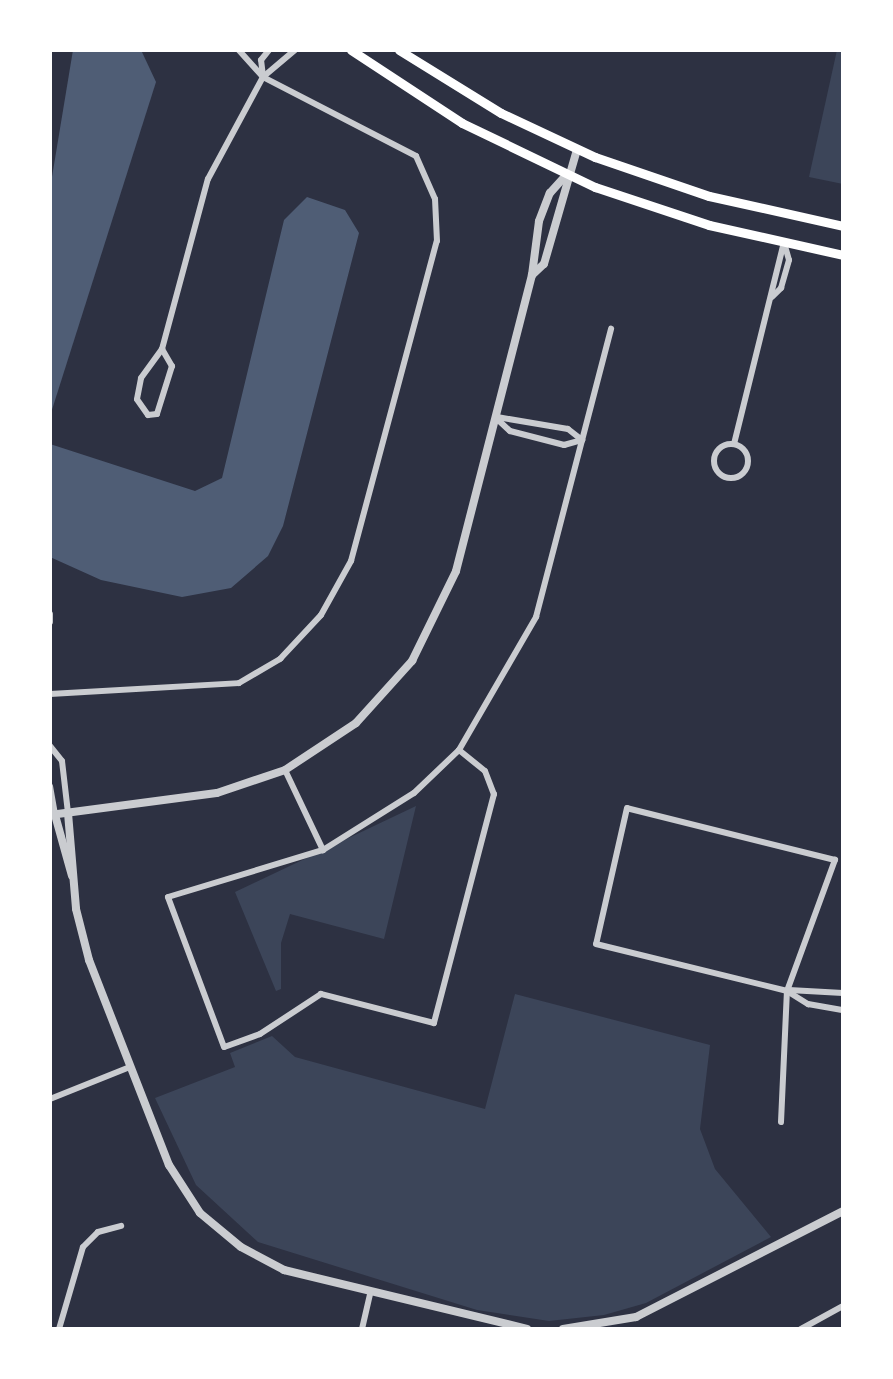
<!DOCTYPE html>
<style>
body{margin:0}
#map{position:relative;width:893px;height:1379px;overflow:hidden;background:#2d3142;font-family:"Source Sans 3",sans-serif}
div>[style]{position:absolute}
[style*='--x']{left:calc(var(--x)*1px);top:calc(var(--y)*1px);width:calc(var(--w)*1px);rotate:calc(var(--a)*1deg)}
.green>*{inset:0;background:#3c4559}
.water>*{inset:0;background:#4f5d75}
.minor>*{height:6px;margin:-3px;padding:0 3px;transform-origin:3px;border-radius:3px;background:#caccd0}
.minor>.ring{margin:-3px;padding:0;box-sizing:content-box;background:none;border:6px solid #caccd0;border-radius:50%}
.tertiary>*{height:8px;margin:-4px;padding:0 4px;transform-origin:4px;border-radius:4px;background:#caccd0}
.secondary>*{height:9px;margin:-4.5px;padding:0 4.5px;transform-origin:4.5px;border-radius:4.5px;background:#fff}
span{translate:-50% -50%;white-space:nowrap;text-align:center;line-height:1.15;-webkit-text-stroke:8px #fff;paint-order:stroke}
.frame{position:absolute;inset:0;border:52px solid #fff;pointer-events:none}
</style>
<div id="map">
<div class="green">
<i style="clip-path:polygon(837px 50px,843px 50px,843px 184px,809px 177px)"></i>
<i style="clip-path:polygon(416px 806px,384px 939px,290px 914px,281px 943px,281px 989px,276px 991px,235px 892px)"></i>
<i style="clip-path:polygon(515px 994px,710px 1045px,700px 1129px,715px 1169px,771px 1237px,646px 1303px,604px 1315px,549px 1321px,477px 1310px,258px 1242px,196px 1185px,155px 1098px,235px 1067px,230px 1053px,272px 1036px,295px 1057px,485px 1109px)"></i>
</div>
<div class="water">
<i style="clip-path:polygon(73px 50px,141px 50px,156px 82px,50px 416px,50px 189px)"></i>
<i style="clip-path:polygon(307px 197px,345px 210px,359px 233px,283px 526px,268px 556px,231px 588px,182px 597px,101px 580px,50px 557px,50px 444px,195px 491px,222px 478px,284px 220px)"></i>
</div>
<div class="minor">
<i style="--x:263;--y:76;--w:16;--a:-97"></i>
<i style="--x:261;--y:60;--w:13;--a:-51"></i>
<i style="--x:772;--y:297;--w:13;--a:-45"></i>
<i style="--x:781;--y:288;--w:29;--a:-74"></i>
<i style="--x:789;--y:260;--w:19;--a:-106"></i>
<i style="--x:162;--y:349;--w:20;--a:60"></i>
<i style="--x:172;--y:366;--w:50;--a:107.4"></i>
<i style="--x:157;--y:414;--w:9;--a:174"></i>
<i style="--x:148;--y:415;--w:19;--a:-125"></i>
<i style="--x:137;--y:399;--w:21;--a:-79"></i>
<i style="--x:141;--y:378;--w:36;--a:-54"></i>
<i style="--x:162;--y:349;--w:176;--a:-74.9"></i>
<i style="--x:208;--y:179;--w:116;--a:-61.7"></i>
<i style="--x:263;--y:77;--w:42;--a:-40.2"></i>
<i style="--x:497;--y:417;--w:72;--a:9.6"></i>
<i style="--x:568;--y:429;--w:18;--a:38"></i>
<i style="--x:496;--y:418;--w:19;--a:43"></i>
<i style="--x:510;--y:431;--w:56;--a:14.5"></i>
<i style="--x:564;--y:445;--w:19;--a:-16"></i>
<i class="ring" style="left:714px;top:444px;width:28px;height:28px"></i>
<i style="--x:734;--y:444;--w:208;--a:-76.1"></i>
<i style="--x:50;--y:614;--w:8;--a:90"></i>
<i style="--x:50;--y:694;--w:189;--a:-3.3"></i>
<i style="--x:239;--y:683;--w:48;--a:-30.3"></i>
<i style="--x:280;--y:659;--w:60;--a:-47"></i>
<i style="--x:321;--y:615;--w:62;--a:-60.9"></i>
<i style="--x:351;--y:561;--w:331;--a:-75"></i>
<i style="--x:437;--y:241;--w:42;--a:-92.7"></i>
<i style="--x:435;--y:199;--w:47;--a:-113.8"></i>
<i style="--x:416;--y:156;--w:172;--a:-152.7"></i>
<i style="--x:263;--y:77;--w:36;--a:-132"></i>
<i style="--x:50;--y:746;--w:19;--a:51"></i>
<i style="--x:62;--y:761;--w:52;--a:83.4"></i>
<i style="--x:459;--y:750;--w:33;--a:39"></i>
<i style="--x:485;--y:771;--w:25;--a:69"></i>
<i style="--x:494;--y:794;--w:237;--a:104.7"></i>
<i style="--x:434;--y:1023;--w:117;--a:-165.6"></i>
<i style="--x:321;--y:994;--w:73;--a:146.7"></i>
<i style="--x:260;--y:1034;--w:38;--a:160"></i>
<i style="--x:224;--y:1047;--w:160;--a:-110.5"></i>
<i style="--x:168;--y:897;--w:162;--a:-16.9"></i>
<i style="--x:323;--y:850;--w:107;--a:-32.1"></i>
<i style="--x:414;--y:793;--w:62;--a:-43.7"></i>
<i style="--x:459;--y:750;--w:154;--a:-59.9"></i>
<i style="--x:536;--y:617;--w:298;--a:-75.4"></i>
<i style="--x:285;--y:770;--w:89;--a:64.6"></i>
<i style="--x:50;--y:786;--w:29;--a:80"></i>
<i style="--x:789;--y:990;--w:54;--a:3.2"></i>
<i style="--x:50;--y:1099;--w:86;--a:-21.8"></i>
<i style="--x:781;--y:1122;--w:131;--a:-87.4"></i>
<i style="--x:787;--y:991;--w:140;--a:-69.9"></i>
<i style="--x:835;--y:860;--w:214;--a:-166"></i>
<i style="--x:627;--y:808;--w:139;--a:102.8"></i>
<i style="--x:596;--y:944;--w:197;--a:13.8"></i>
<i style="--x:787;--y:991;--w:25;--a:32"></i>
<i style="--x:808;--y:1004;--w:36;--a:10"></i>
<i style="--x:59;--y:1329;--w:85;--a:-73.7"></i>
<i style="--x:83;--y:1247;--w:21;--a:-45"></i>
<i style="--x:98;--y:1232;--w:24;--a:-15"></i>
<i style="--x:362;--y:1329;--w:36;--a:-77"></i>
<i style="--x:801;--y:1329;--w:48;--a:-28.7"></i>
</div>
<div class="tertiary">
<i style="--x:532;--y:275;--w:16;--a:-43"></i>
<i style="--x:544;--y:264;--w:119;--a:-73.9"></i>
<i style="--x:68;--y:813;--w:96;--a:85.2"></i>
<i style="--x:76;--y:909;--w:53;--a:75.7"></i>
<i style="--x:89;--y:960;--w:220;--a:68.7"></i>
<i style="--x:169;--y:1165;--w:57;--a:57.1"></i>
<i style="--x:200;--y:1213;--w:53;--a:39.7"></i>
<i style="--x:241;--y:1247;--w:49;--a:28.1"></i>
<i style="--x:284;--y:1270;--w:250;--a:13.6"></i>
<i style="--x:50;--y:815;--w:168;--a:-7.5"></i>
<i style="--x:217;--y:793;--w:72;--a:-18.7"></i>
<i style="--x:285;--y:770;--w:85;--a:-33.5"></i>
<i style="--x:356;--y:723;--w:84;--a:-47.9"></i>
<i style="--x:412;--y:661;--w:100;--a:-63.9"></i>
<i style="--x:456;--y:571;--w:306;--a:-75.6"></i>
<i style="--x:532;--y:275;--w:54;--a:-82.6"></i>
<i style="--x:539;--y:221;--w:30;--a:-69"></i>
<i style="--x:550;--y:193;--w:24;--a:-48"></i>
<i style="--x:55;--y:815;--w:63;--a:74.4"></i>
<i style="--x:563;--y:1329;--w:74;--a:-9.3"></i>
<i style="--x:636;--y:1317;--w:233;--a:-27.1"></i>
</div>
<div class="secondary">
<i style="--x:351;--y:50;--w:133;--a:33.3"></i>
<i style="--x:462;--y:123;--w:148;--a:25.7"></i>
<i style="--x:595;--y:187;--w:120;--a:18.4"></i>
<i style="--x:709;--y:225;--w:137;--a:12.6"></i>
<i style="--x:399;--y:50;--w:120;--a:31.7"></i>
<i style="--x:501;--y:113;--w:104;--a:25.1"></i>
<i style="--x:595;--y:157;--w:120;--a:18.9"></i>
<i style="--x:709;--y:196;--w:137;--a:12.6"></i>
</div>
<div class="frame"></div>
</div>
